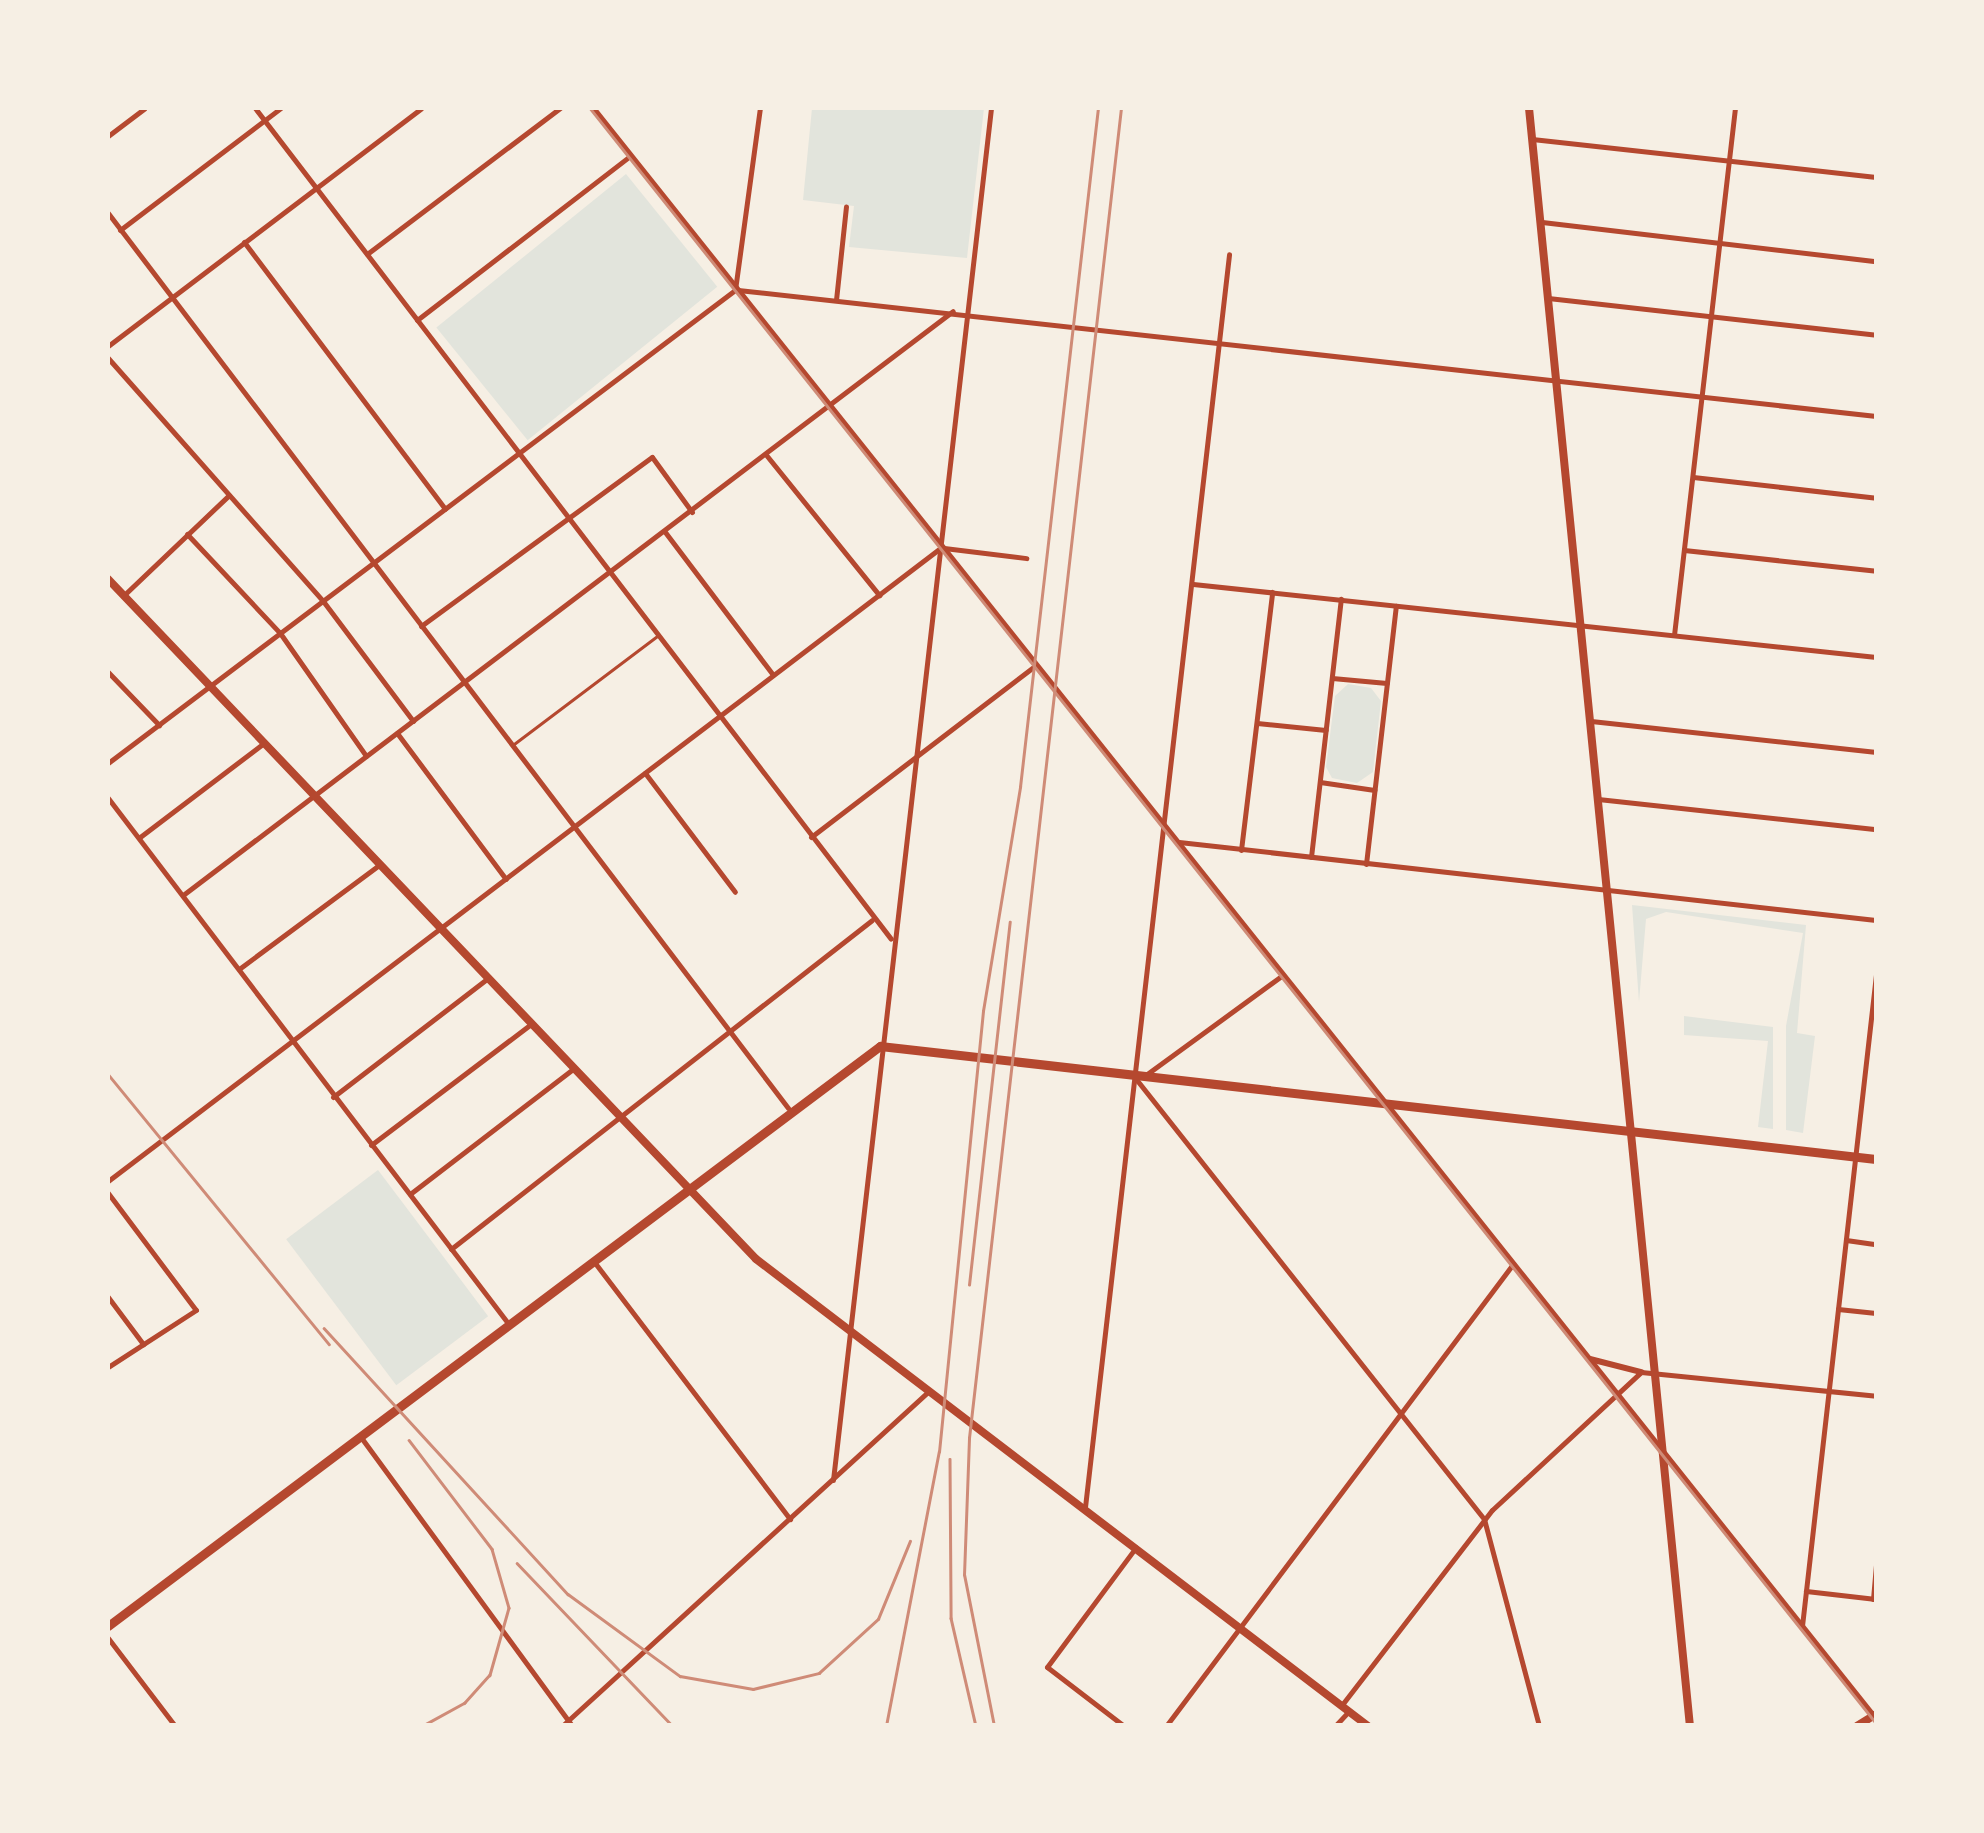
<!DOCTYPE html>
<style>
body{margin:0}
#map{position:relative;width:1984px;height:1833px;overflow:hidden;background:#f6efe4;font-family:Rubik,sans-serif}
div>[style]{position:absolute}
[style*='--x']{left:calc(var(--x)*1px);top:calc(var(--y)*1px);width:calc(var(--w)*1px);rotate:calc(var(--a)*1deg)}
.green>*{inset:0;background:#e2e4dc;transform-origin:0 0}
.service>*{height:2.5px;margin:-1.25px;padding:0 1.25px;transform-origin:1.25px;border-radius:1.25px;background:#b5482f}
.minor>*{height:5px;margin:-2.5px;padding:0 2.5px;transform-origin:2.5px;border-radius:2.5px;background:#b5482f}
.tertiary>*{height:6px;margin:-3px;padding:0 3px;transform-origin:3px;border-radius:3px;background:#b5482f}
.secondary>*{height:8px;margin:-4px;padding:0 4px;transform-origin:4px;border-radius:4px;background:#b5482f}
.primary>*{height:9px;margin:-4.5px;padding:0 4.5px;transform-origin:4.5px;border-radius:4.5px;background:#b5482f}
.rail>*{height:2.5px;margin:-1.25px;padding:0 1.25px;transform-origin:1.25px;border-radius:1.25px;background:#cf8b77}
span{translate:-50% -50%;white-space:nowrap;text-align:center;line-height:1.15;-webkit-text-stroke:10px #f6efe4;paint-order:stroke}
.frame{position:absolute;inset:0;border:110px solid #f6efe4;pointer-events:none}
</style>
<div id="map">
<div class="green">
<i style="clip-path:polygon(812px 108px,984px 108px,967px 258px,849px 247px,854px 206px,803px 200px)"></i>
<i style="left:626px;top:174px;width:145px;height:244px;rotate:51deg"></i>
<i style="clip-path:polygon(1348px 684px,1371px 688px,1381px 701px,1373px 772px,1357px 783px,1332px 778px,1326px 767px,1335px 696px)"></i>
<i style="clip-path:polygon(1632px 905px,1806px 925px,1797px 1033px,1815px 1036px,1803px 1133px,1786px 1130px,1786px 1026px,1803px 933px,1666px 912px,1646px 919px,1639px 1002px)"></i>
<i style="clip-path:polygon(1684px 1016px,1773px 1027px,1773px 1129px,1758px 1127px,1768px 1041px,1684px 1035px)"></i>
<i style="left:378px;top:1170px;width:183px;height:115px;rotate:53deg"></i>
</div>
<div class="service">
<i style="--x:514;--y:744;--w:178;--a:-37"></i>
</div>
<div class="minor">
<i style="--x:255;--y:108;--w:1046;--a:52.57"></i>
<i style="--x:108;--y:136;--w:46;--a:-37.1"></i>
<i style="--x:1532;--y:139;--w:346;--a:6.3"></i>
<i style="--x:108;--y:213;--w:1124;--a:52.77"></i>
<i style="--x:1542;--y:222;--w:336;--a:6.7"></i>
<i style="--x:120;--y:230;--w:202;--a:-37.2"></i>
<i style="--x:244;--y:242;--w:334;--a:53"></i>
<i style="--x:367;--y:254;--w:242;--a:-37.1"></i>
<i style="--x:738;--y:290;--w:1145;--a:6.32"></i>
<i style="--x:1548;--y:298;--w:330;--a:6.4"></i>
<i style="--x:836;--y:300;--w:94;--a:-83.9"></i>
<i style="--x:417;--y:320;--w:269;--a:-37.6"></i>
<i style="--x:108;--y:346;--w:393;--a:-37.2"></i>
<i style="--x:108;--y:358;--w:324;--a:48.5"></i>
<i style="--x:323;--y:601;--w:150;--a:53.1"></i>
<i style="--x:767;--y:456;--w:179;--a:51.1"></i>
<i style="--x:1693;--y:477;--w:184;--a:6.5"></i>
<i style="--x:665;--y:532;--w:179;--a:52.9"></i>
<i style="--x:187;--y:534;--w:136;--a:46.8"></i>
<i style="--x:280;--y:633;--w:150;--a:55"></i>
<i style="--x:944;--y:548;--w:83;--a:7"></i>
<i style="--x:1684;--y:550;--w:193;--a:6.2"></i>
<i style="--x:1193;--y:584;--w:687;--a:6.1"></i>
<i style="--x:123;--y:596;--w:146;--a:-43.6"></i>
<i style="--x:421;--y:626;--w:286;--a:-36.2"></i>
<i style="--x:652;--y:457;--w:68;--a:54"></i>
<i style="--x:1674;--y:635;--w:531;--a:-83.4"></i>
<i style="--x:108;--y:672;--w:74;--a:46.1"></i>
<i style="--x:1332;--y:678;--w:55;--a:5.2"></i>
<i style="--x:1591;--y:721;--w:287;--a:6.2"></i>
<i style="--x:1257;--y:723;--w:69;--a:5.8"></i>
<i style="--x:397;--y:733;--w:182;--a:53.3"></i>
<i style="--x:108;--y:763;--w:785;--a:-37.03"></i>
<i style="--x:735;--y:290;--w:184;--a:-82.2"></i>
<i style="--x:645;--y:773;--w:149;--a:52.9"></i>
<i style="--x:1320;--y:782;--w:55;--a:8.4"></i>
<i style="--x:108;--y:798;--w:659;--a:52.71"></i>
<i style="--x:1598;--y:799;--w:280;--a:6.2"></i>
<i style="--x:140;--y:837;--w:156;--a:-37.2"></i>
<i style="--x:811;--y:837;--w:282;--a:-37.4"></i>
<i style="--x:1179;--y:842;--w:701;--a:6.39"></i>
<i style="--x:1241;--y:850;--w:260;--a:-83.1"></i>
<i style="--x:1311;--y:857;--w:260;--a:-83.4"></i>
<i style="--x:1366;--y:864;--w:260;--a:-83.4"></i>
<i style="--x:183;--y:895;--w:966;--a:-37.18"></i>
<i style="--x:239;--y:969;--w:174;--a:-36.6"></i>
<i style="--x:1147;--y:1074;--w:168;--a:-36.1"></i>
<i style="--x:1136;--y:1079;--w:561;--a:51.66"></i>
<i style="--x:1484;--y:1519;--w:214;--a:75.1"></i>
<i style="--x:333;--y:1097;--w:195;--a:-37.5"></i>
<i style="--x:371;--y:1145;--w:201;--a:-37.1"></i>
<i style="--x:108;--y:1181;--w:1044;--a:-37.25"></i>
<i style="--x:108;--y:1193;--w:146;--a:53.1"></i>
<i style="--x:196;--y:1310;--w:105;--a:147.1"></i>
<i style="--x:410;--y:1194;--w:207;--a:-37.5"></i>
<i style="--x:1846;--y:1240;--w:30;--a:8"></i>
<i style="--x:451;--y:1249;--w:534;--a:-38.01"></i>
<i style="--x:595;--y:1263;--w:322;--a:52.7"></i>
<i style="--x:108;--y:1297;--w:59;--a:53.3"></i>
<i style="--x:1838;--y:1309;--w:38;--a:6"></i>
<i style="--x:360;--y:1436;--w:359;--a:53.8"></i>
<i style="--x:833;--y:1480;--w:1381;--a:-83.43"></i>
<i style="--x:1085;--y:1507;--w:1261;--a:-83.44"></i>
<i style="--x:1806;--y:1591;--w:70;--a:6.5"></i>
<i style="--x:1873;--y:1599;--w:34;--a:-85"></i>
<i style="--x:1802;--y:1626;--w:656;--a:-83.52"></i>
<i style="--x:108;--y:1638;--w:111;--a:52.7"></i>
<i style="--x:1341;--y:1706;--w:247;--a:-52.4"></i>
<i style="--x:1492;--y:1510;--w:203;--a:-42.8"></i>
<i style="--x:1641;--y:1372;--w:236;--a:5.8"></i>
<i style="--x:562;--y:1726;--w:497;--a:-42.4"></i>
<i style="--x:1124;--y:1726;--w:97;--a:-142.5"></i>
<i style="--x:1047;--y:1667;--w:149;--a:-53.4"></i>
<i style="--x:1166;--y:1726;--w:578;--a:-53.09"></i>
<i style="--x:1335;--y:1726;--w:21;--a:-47"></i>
</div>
<div class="tertiary">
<i style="--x:593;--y:108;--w:2059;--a:51.47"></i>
<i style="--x:1590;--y:1359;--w:53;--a:14.3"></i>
</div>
<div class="secondary">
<i style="--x:1529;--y:108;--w:1626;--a:84.32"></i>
<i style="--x:108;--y:579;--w:939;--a:46.38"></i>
<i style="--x:756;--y:1259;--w:770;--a:37.35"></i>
<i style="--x:1857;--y:1726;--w:22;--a:-32"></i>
</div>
<div class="primary">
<i style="--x:108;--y:1626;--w:966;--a:-36.92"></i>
<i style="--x:880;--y:1046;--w:1002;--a:6.47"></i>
</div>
<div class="rail">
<i style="--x:590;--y:108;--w:2064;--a:51.47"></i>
<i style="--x:108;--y:1074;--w:349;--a:50.7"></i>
<i style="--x:969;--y:1285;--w:365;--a:-83.6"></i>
<i style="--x:324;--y:1328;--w:361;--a:47.5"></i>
<i style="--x:568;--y:1594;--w:139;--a:36.2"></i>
<i style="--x:680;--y:1676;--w:74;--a:10.1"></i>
<i style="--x:753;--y:1689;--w:68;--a:-13.6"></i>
<i style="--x:819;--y:1673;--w:80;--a:-42.5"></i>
<i style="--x:878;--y:1619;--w:84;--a:-67.7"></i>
<i style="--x:409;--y:1440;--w:137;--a:52.7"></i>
<i style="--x:492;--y:1549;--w:61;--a:73.9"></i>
<i style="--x:509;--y:1608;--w:70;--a:105.8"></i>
<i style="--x:490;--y:1675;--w:38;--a:132"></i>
<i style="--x:465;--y:1703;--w:48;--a:151.3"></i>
<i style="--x:950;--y:1459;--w:159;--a:89.6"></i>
<i style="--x:951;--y:1618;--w:111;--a:77"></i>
<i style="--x:517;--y:1563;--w:226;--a:46.3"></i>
<i style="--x:886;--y:1726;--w:279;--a:-79.1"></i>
<i style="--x:939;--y:1452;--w:443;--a:-84.3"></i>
<i style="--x:983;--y:1011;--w:227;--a:-80.6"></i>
<i style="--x:1020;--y:787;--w:683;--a:-83.45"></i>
<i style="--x:994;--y:1726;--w:154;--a:-101.2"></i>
<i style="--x:964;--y:1575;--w:137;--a:-87.9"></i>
<i style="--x:969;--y:1438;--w:1339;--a:-83.48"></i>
</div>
<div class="frame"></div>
</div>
